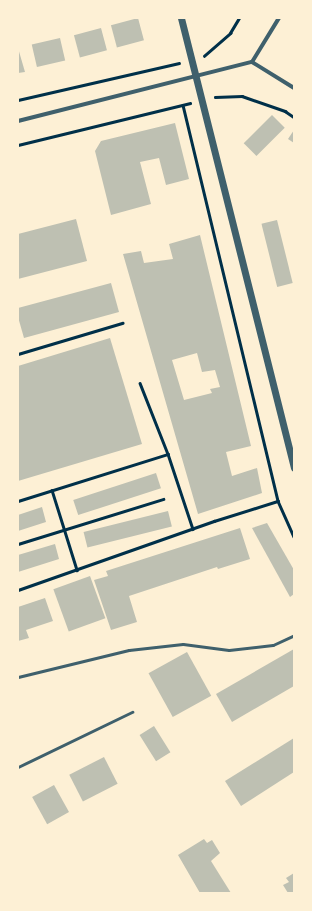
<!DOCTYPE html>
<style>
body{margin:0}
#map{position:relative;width:312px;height:911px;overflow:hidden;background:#fdf0d5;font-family:"Golos Text",sans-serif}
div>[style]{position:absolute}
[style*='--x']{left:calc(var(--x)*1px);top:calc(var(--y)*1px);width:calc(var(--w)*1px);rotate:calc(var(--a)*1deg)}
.building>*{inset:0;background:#bec0b2;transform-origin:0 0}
.path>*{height:2.5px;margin:-1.25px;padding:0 1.25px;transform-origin:1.25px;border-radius:1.25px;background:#003049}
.service>*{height:3px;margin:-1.5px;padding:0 1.5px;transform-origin:1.5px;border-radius:1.5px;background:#3f606c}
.minor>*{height:4px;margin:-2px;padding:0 2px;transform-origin:2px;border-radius:2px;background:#3f606c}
.tertiary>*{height:7px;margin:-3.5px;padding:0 3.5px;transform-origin:3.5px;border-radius:3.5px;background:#3f606c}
span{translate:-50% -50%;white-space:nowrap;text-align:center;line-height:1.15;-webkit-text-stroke:3px #fdf0d5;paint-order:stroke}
.frame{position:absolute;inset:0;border:19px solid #fdf0d5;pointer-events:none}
</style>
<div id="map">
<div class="building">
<i style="left:138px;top:18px;width:23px;height:28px;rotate:75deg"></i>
<i style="left:101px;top:28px;width:23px;height:28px;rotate:75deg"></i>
<i style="left:60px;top:38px;width:23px;height:29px;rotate:77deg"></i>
<i style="clip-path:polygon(18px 48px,25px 72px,18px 73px)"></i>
<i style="left:272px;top:115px;width:18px;height:40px;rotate:45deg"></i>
<i style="clip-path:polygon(175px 123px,189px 179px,166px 185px,159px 158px,140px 162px,151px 204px,111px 215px,95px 151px,101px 141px)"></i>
<i style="clip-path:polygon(294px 130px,294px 143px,288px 139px)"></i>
<i style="clip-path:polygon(76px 219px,87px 261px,18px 279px,18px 234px)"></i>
<i style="left:277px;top:220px;width:65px;height:16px;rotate:76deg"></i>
<i style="clip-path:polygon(evenodd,200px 235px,251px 446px,226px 452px,232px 476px,257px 468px,262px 493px,198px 514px,123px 254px,141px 251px,144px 263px,173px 259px,169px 244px,200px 235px,197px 353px,202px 372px,215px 370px,220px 387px,210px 389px,212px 393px,184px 400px,172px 360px,197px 353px)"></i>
<i style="clip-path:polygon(111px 283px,119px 312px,24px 338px,18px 317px,18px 308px)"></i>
<i style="clip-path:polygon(110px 338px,142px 444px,18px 481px,18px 366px)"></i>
<i style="left:156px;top:473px;width:16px;height:87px;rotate:72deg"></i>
<i style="clip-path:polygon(42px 507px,46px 522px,18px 531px,18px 515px)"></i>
<i style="left:168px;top:511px;width:16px;height:87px;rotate:76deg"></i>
<i style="clip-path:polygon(267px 523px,294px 570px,294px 594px,290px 597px,252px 528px)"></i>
<i style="clip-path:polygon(240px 528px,250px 559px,218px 569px,217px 567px,129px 596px,137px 622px,111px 630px,94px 580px,108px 576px,106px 571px)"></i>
<i style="clip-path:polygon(55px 544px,59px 559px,18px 572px,18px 555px)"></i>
<i style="left:90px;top:576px;width:45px;height:39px;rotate:70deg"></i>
<i style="clip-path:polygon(45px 598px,53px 621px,26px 630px,29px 638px,18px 641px,18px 607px)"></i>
<i style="clip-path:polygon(294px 649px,294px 686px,232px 722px,216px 694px)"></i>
<i style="left:187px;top:652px;width:50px;height:44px;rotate:61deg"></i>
<i style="left:154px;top:726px;width:31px;height:17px;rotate:58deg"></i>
<i style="clip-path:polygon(294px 738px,294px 772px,241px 806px,225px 781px)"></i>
<i style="left:104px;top:757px;width:30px;height:39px;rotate:63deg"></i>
<i style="left:54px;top:785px;width:31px;height:25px;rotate:61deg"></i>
<i style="clip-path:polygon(204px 839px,207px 843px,212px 840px,220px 853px,211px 861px,231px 893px,200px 893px,178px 855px)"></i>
<i style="clip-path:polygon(294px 873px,294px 893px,288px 893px,283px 885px,289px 882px,286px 878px)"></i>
</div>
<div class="path">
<i style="--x:204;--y:56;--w:35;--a:-41"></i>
<i style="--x:230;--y:33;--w:17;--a:-59"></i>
<i style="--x:215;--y:97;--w:27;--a:-2"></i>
<i style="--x:242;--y:96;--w:46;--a:19.2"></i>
<i style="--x:285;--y:111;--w:11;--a:34"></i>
<i style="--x:18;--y:100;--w:165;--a:-12.9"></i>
<i style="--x:183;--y:105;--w:407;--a:76.5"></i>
<i style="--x:278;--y:501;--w:39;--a:66"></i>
<i style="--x:18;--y:145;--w:177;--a:-13.7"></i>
<i style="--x:18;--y:354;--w:109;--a:-16.6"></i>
<i style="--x:140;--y:383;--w:76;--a:68.5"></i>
<i style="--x:168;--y:454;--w:79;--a:71.6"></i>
<i style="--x:52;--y:490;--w:84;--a:72.6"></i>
<i style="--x:18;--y:501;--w:157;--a:-17.4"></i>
<i style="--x:18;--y:544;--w:152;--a:-17.2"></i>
<i style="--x:18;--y:590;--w:208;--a:-19.4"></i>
<i style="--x:214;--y:521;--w:67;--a:-17.4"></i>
</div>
<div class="service">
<i style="--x:18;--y:677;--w:114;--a:-13.7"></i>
<i style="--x:129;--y:650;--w:54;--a:-6.3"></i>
<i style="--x:183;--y:644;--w:46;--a:7.4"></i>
<i style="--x:229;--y:650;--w:44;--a:-6.5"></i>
<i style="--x:273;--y:645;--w:23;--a:-25"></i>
<i style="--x:18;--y:767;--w:127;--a:-25.8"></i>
</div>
<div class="minor">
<i style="--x:252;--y:62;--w:52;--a:-58.5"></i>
<i style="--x:252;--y:62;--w:49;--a:31.8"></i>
<i style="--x:18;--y:121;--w:241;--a:-14.2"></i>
</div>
<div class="tertiary">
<i style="--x:181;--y:18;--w:464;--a:75.9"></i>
</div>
<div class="frame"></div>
</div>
